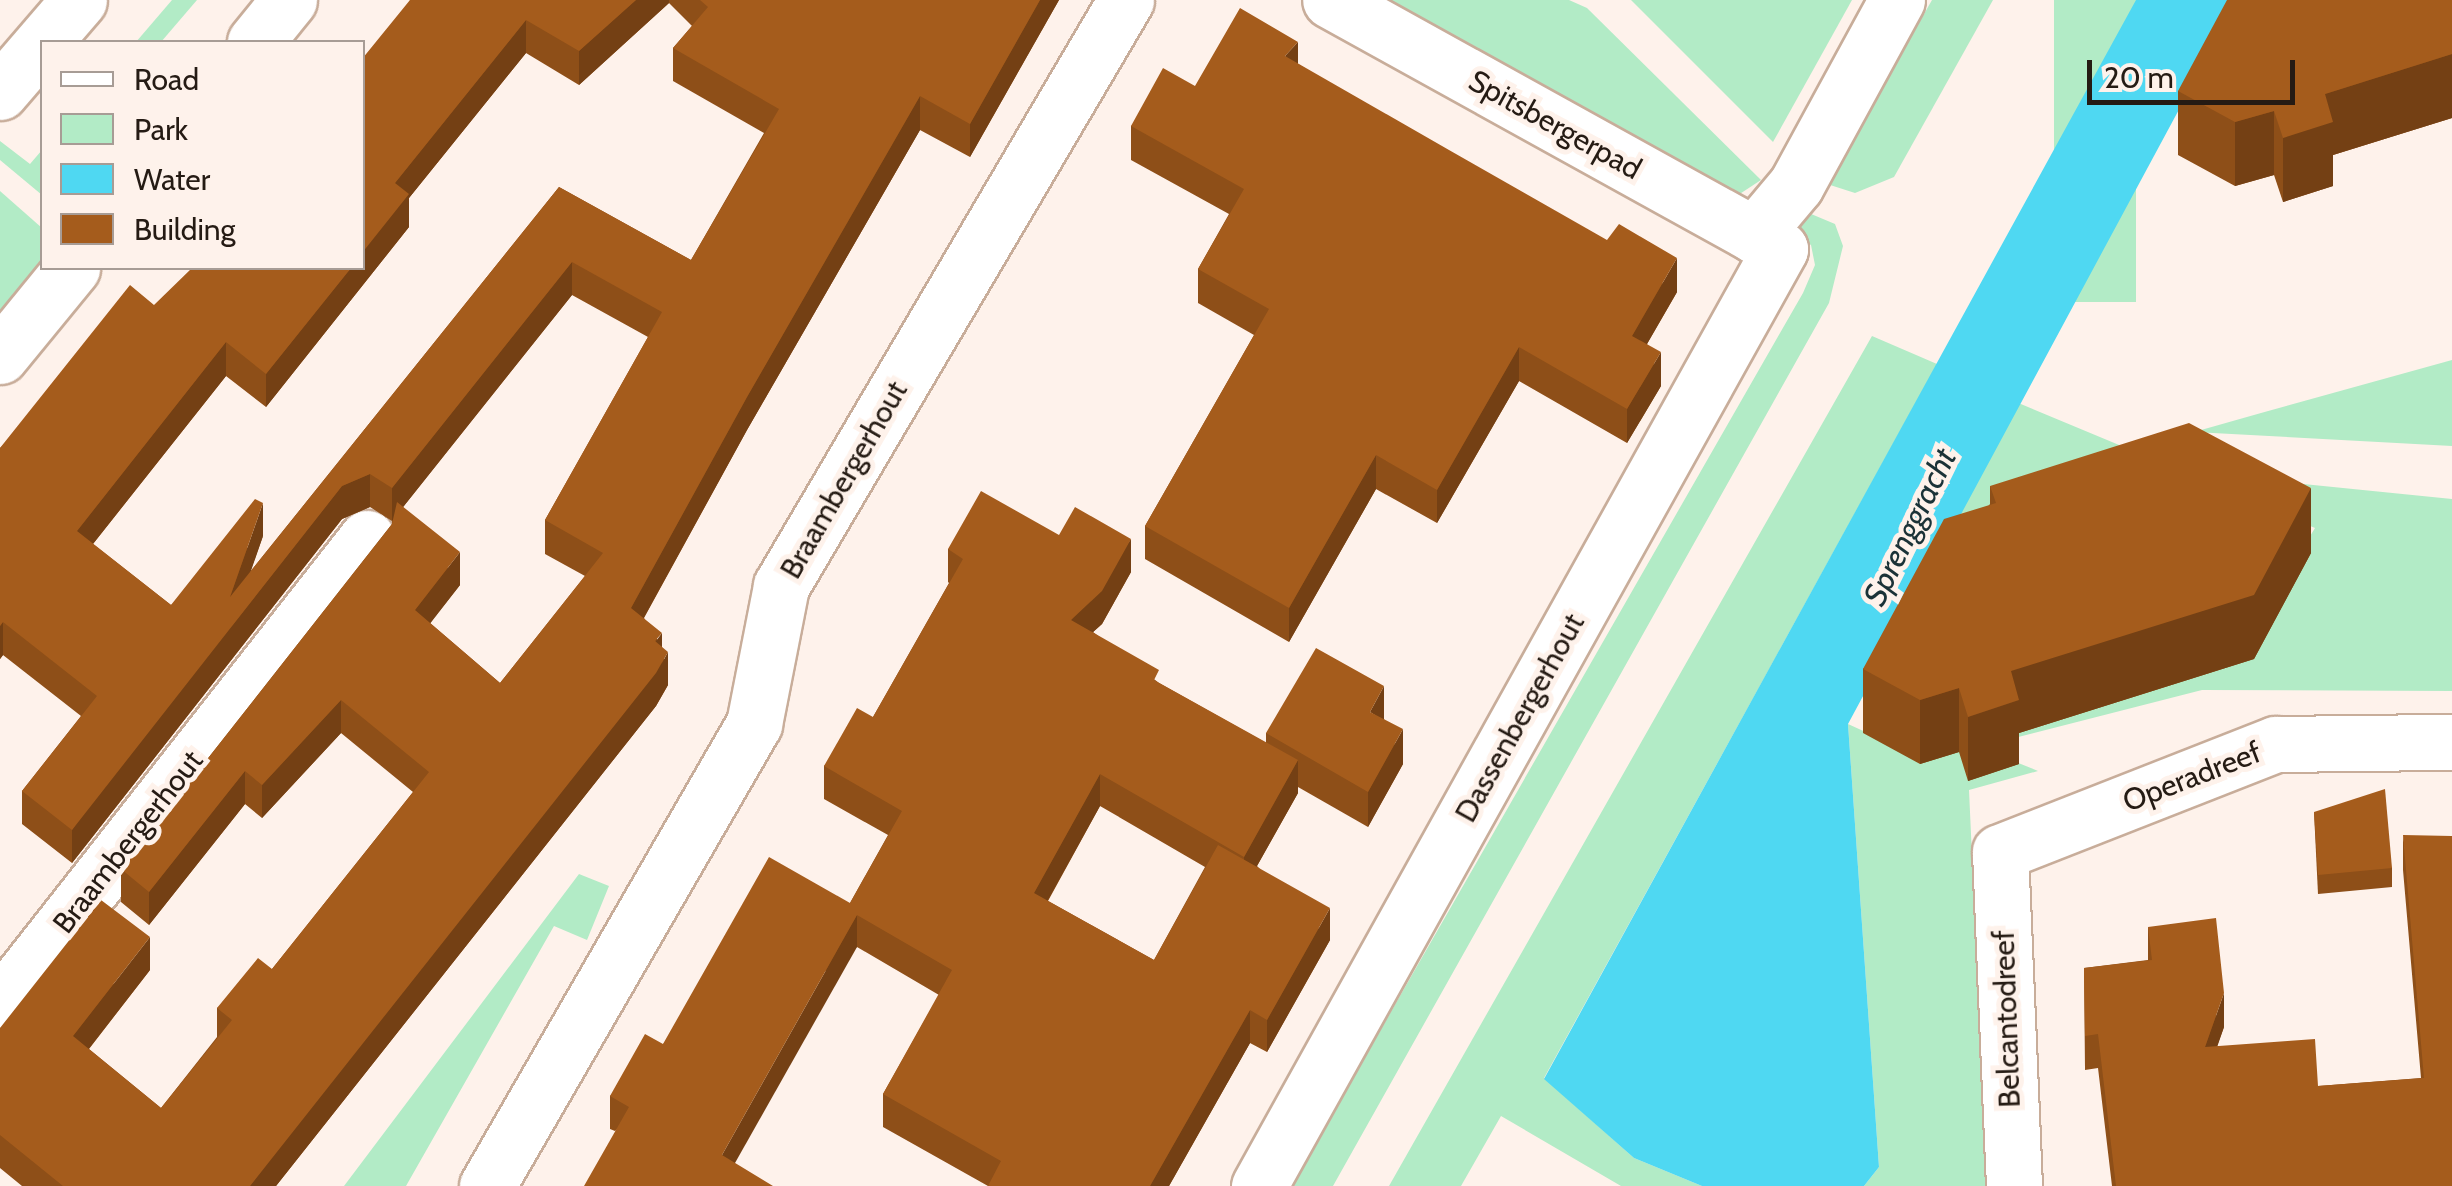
<!DOCTYPE html>
<style>
body{margin:0}
#map{position:relative;width:2452px;height:1186px;overflow:hidden;background:#fef2eb;font-family:Cabin,sans-serif}
div>[style]{position:absolute}
[style*='--x']{left:calc(var(--x)*1px);top:calc(var(--y)*1px);width:calc(var(--w)*1px);rotate:calc(var(--a)*1deg)}
.green>*{inset:0;background:#b2ebc6;transform-origin:0 0}
.water>*{inset:0;background:#4fd8f2}
.roads{filter:drop-shadow(2px 0 #c8ad9a) drop-shadow(-2px 0 #c8ad9a) drop-shadow(0 2px #c8ad9a) drop-shadow(0 -2px #c8ad9a)}
.street>*{height:55px;margin:-27.5px;padding:0 27.5px;transform-origin:27.5px;border-radius:27.5px;background:#fff}
.wall>*{inset:0;background:#8e4f18}
.shaded-wall>*{inset:0;background:#744014}
.building>*{inset:0;background:#a55c1c}
span{translate:-50% -50%;white-space:nowrap;text-align:center;line-height:1.15;-webkit-text-stroke:10px #fef2eb;paint-order:stroke}
.street-label{font-size:30px;color:#251b14}
.water-label{font-size:32px;color:#1b3237;font-style:italic}
.legend{position:absolute;left:40px;top:40px;width:325px;height:230px;box-sizing:border-box;background:#fef2eb;border:2px solid #a79c95;margin:0;padding:12px 18px;list-style:none;font-size:30px;color:#251b14}
.legend li{display:flex;align-items:center;gap:20px;height:50px}
.legend b{width:50px;border:2px solid #a79c95}
.scale{position:absolute;left:2087px;top:60px;width:208px;height:45px;box-sizing:border-box;border:5px solid #251b14;border-top:0;padding-left:12px;font-size:30px;line-height:35px;white-space:nowrap;color:#251b14;-webkit-text-stroke:8px #fef2eb;paint-order:stroke}
</style>
<div id="map">
<div class="green">
<i style="clip-path:polygon(172px 0,197px 0,161px 42px,136px 42px)"></i>
<i style="clip-path:polygon(1379px 0,1569px 0,1587px 8px,1761px 180px,1729px 201px)"></i>
<i style="clip-path:polygon(1631px 0,1852px 0,1773px 142px)"></i>
<i style="clip-path:polygon(1932px 0,1993px 0,1894px 177px,1855px 193px,1827px 184px)"></i>
<i style="left:2054px;top:0;width:82px;height:302px"></i>
<i style="clip-path:polygon(0 141px,30px 164px,42px 150px,42px 195px,0 160px)"></i>
<i style="clip-path:polygon(0 191px,42px 228px,42px 266px,0 320px)"></i>
<i style="clip-path:polygon(1804px 211px,1835px 224px,1843px 246px,1829px 303px,1333px 1186px,1291px 1186px,1803px 293px,1815px 265px,1811px 245px,1794px 234px)"></i>
<i style="clip-path:polygon(1872px 336px,1937px 364px,1544px 1078px,1634px 1158px,1702px 1186px,1621px 1186px,1501px 1116px,1461px 1186px,1389px 1186px)"></i>
<i style="clip-path:polygon(2452px 360px,2452px 446px,2194px 432px,2261px 413px)"></i>
<i style="clip-path:polygon(2016px 402px,2184px 472px,2452px 499px,2452px 691px,2202px 690px,1979px 747px,2038px 771px,1969px 790px,1987px 1186px,1864px 1186px,1879px 1167px,1848px 724px,1905px 750px,2264px 612px,2315px 528px,2185px 473px,1927px 574px)"></i>
<i style="clip-path:polygon(579px 874px,609px 886px,587px 940px,554px 926px,406px 1186px,344px 1186px)"></i>
</div>
<div class="water">
<i style="clip-path:polygon(2136px 0,2238px 0,1848px 724px,1879px 1167px,1864px 1186px,1702px 1186px,1634px 1158px,1544px 1079px)"></i>
</div>
<div class="roads">
<div class="street">
<i style="--x:255;--y:42;--w:54;--a:-51"></i>
<i style="--x:0;--y:92;--w:121;--a:-49.3"></i>
<i style="--x:1754;--y:235;--w:65;--a:-50"></i>
<i style="--x:1796;--y:185;--w:211;--a:-61.4"></i>
<i style="--x:0;--y:356;--w:114;--a:-50.7"></i>
<i style="--x:0;--y:1005;--w:594;--a:-51.84"></i>
<i style="--x:487;--y:1186;--w:534;--a:-59.98"></i>
<i style="--x:754;--y:724;--w:141;--a:-78.9"></i>
<i style="--x:781;--y:586;--w:680;--a:-59.51"></i>
<i style="--x:1259;--y:1186;--w:1072;--a:-60.92"></i>
<i style="--x:1780;--y:249;--w:514;--a:-151.04"></i>
<i style="--x:2014;--y:1186;--w:334;--a:-92.4"></i>
<i style="--x:2000;--y:852;--w:296;--a:-21.4"></i>
<i style="--x:2276;--y:744;--w:176;--a:-0.7"></i>
</div>
</div>
<div class="wall">
<i style="clip-path:polygon(evenodd,410px 0,1059px 0,970px 157px,920px 130px,747px 430px,644px 618px,662px 647px,668px 685px,656px 706px,276px 1186px,22px 1186px,0 1168px,0 1028px,150px 970px,89px 1049px,161px 1108px,217px 1037px,217px 1008px,272px 969px,413px 792px,341px 733px,262px 818px,245px 804px,149px 925px,121px 902px,121px 869px,392px 524px,392px 521px,370px 507px,342px 519px,72px 863px,22px 824px,22px 791px,81px 716px,3px 655px,0 659px,0 448px,154px 305px,362px 268px,410px 0,669px 3px,692px 26px,673px 48px,673px 81px,764px 133px,691px 260px,559px 187px,250px 572px,263px 536px,171px 605px,93px 544px,226px 376px,266px 407px,409px 227px,409px 198px,526px 53px,579px 85px,669px 3px,410px 0,572px 295px,648px 337px,545px 520px,545px 554px,585px 576px,500px 683px,430px 623px,460px 585px,403px 507px,572px 295px)"></i>
<i style="clip-path:polygon(2452px 0,2452px 118px,2333px 155px,2333px 186px,2283px 202px,2274px 175px,2235px 186px,2178px 155px,2178px 91px)"></i>
<i style="clip-path:polygon(1298px 64px,1677px 292px,1647px 344px,1661px 386px,1627px 443px,1519px 381px,1437px 523px,1376px 489px,1289px 642px,1145px 559px,1145px 526px,1254px 335px,1198px 303px,1198px 269px,1229px 214px,1131px 160px,1131px 126px,1195px 86px)"></i>
<i style="clip-path:polygon(1990px 486px,2311px 553px,2254px 659px,2019px 733px,2019px 764px,1968px 781px,1959px 752px,1920px 764px,1863px 733px,1863px 669px,1990px 504px)"></i>
<i style="clip-path:polygon(evenodd,1059px 535px,1131px 572px,1102px 624px,1093px 632px,1159px 683px,1266px 743px,1266px 733px,1384px 719px,1403px 764px,1368px 827px,1298px 787px,1298px 793px,1257px 866px,1330px 940px,1267px 1052px,1250px 1043px,1169px 1186px,988px 1186px,883px 1127px,883px 1094px,939px 995px,857px 947px,615px 1131px,610px 1129px,610px 1096px,663px 1044px,850px 903px,888px 835px,824px 799px,824px 766px,873px 717px,949px 583px,948px 582px,948px 549px,1059px 535px,1100px 806px,1205px 867px,1154px 960px,1048px 901px,1100px 806px)"></i>
<i style="clip-path:polygon(2314px 812px,2392px 868px,2392px 887px,2318px 894px)"></i>
<i style="clip-path:polygon(2403px 835px,2452px 1186px,2112px 1186px,2098px 1068px,2085px 1070px,2084px 968px,2148px 960px,2148px 927px,2224px 1027px,2217px 1046px,2318px 1086px,2421px 1078px,2403px 870px)"></i>
</div>
<div class="shaded-wall">
<i style="clip-path:polygon(636px 0,669px 0,669px 3px,579px 85px,579px 51px)"></i>
<i style="clip-path:polygon(1040px 0,1059px 0,970px 157px,970px 124px)"></i>
<i style="clip-path:polygon(526px 20px,526px 53px,409px 198px,409px 227px,266px 407px,266px 374px,351px 268px,362px 268px,362px 253px,395px 183px)"></i>
<i style="clip-path:polygon(1298px 42px,1298px 76px,1285px 56px)"></i>
<i style="clip-path:polygon(2452px 54px,2452px 118px,2333px 155px,2333px 186px,2283px 202px,2283px 138px,2325px 94px)"></i>
<i style="clip-path:polygon(920px 96px,920px 130px,747px 430px,631px 641px,631px 608px,747px 397px)"></i>
<i style="clip-path:polygon(2274px 111px,2274px 175px,2235px 186px,2235px 122px)"></i>
<i style="clip-path:polygon(1677px 258px,1677px 292px,1632px 370px,1632px 336px)"></i>
<i style="clip-path:polygon(572px 262px,572px 295px,392px 521px,392px 488px)"></i>
<i style="clip-path:polygon(226px 342px,226px 376px,77px 564px,77px 531px)"></i>
<i style="clip-path:polygon(1519px 347px,1519px 381px,1437px 523px,1437px 490px)"></i>
<i style="clip-path:polygon(1661px 352px,1661px 386px,1627px 443px,1627px 409px)"></i>
<i style="clip-path:polygon(1376px 455px,1376px 489px,1289px 642px,1289px 608px)"></i>
<i style="clip-path:polygon(370px 474px,370px 507px,342px 519px,72px 863px,72px 830px,230px 597px,263px 503px,263px 536px,232px 626px,342px 486px)"></i>
<i style="clip-path:polygon(2311px 488px,2311px 553px,2254px 659px,2019px 733px,2019px 764px,1968px 781px,1968px 717px,2011px 671px)"></i>
<i style="clip-path:polygon(1131px 539px,1131px 572px,1102px 624px,1071px 652px,1071px 620px)"></i>
<i style="clip-path:polygon(460px 552px,460px 585px,415px 643px,415px 610px)"></i>
<i style="clip-path:polygon(3px 622px,3px 655px,0 659px,0 626px)"></i>
<i style="clip-path:polygon(662px 633px,662px 663px,668px 652px,668px 685px,656px 706px,276px 1186px,250px 1186px)"></i>
<i style="clip-path:polygon(1384px 686px,1384px 721px,1370px 712px)"></i>
<i style="clip-path:polygon(1959px 688px,1959px 752px,1920px 764px,1920px 700px)"></i>
<i style="clip-path:polygon(341px 700px,341px 733px,262px 818px,262px 785px)"></i>
<i style="clip-path:polygon(1403px 729px,1403px 764px,1368px 827px,1368px 792px)"></i>
<i style="clip-path:polygon(1298px 760px,1298px 793px,1244px 889px,1244px 857px)"></i>
<i style="clip-path:polygon(245px 771px,245px 804px,149px 925px,149px 892px)"></i>
<i style="clip-path:polygon(1100px 774px,1100px 806px,1034px 925px,1034px 893px)"></i>
<i style="clip-path:polygon(1330px 908px,1330px 940px,1267px 1052px,1267px 1020px)"></i>
<i style="clip-path:polygon(857px 915px,857px 947px,722px 1186px,722px 1155px)"></i>
<i style="clip-path:polygon(150px 937px,150px 970px,73px 1069px,73px 1036px)"></i>
<i style="clip-path:polygon(2224px 993px,2224px 1027px,2205px 1082px,2205px 1047px)"></i>
<i style="clip-path:polygon(1250px 1010px,1250px 1043px,1169px 1186px,1150px 1186px)"></i>
</div>
<div class="building">
<i style="clip-path:polygon(410px 0,636px 0,579px 51px,526px 20px,395px 183px,409px 194px,362px 253px,362px 59px)"></i>
<i style="clip-path:polygon(700px 0,1040px 0,970px 124px,920px 96px,747px 397px,631px 608px,662px 633px,655px 641px,668px 652px,656px 673px,250px 1186px,63px 1186px,0 1135px,0 1028px,101px 900px,150px 937px,73px 1036px,161px 1108px,232px 1020px,217px 1008px,258px 958px,272px 969px,429px 772px,341px 700px,262px 785px,245px 771px,149px 892px,121px 869px,392px 524px,397px 502px,460px 552px,415px 610px,500px 683px,603px 553px,545px 520px,662px 312px,572px 262px,392px 488px,370px 474px,342px 486px,72px 830px,22px 791px,97px 696px,3px 622px,0 626px,0 448px,130px 285px,154px 305px,192px 268px,351px 268px,266px 374px,226px 342px,77px 531px,171px 605px,255px 499px,263px 503px,230px 597px,559px 187px,691px 260px,779px 109px,673px 48px,708px 7px)"></i>
<i style="clip-path:polygon(2227px 0,2452px 0,2452px 54px,2325px 94px,2333px 122px,2283px 138px,2274px 111px,2235px 122px,2178px 91px)"></i>
<i style="clip-path:polygon(1240px 8px,1298px 42px,1285px 56px,1449px 150px,1607px 240px,1619px 224px,1677px 258px,1632px 336px,1661px 352px,1627px 409px,1519px 347px,1437px 490px,1376px 455px,1289px 608px,1145px 526px,1269px 309px,1198px 269px,1244px 189px,1131px 126px,1163px 68px,1195px 86px)"></i>
<i style="clip-path:polygon(2189px 423px,2311px 488px,2254px 595px,2011px 671px,2019px 700px,1968px 717px,1959px 688px,1920px 700px,1863px 669px,1944px 519px,1996px 503px,1990px 486px)"></i>
<i style="clip-path:polygon(981px 491px,1059px 535px,1075px 507px,1131px 539px,1102px 591px,1071px 620px,1159px 670px,1154px 680px,1298px 760px,1244px 857px,1100px 774px,1034px 893px,1154px 960px,1218px 845px,1330px 908px,1267px 1020px,1250px 1010px,1150px 1186px,988px 1186px,1001px 1161px,883px 1094px,952px 970px,857px 915px,722px 1155px,773px 1186px,584px 1186px,629px 1107px,610px 1096px,645px 1034px,663px 1044px,769px 857px,850px 903px,902px 811px,824px 766px,857px 708px,873px 717px,963px 559px,948px 549px)"></i>
<i style="clip-path:polygon(1316px 648px,1384px 686px,1370px 712px,1403px 729px,1368px 792px,1266px 733px)"></i>
<i style="clip-path:polygon(2385px 789px,2392px 868px,2318px 875px,2314px 812px)"></i>
<i style="clip-path:polygon(2403px 835px,2452px 836px,2452px 1186px,2116px 1186px,2098px 1034px,2085px 1036px,2084px 968px,2152px 960px,2148px 927px,2216px 918px,2224px 993px,2205px 1047px,2315px 1039px,2318px 1086px,2424px 1078px)"></i>
</div>
<div class="street-label">
<span style="left:1555px;top:125px;rotate:29deg">Spitsbergerpad</span>
<span style="left:844px;top:480px;rotate:-60deg">Braambergerhout</span>
<span style="left:1520px;top:718px;rotate:-61deg">Dassenbergerhout</span>
<span style="left:2192px;top:777px;rotate:-21deg">Operadreef</span>
<span style="left:128px;top:842px;rotate:-52deg">Braambergerhout</span>
<span style="left:2007px;top:1019px;rotate:-92deg">Belcantodreef</span>
</div>
<div class="water-label">
<span style="left:1910px;top:527px;rotate:-64deg">Sprenggracht</span>
</div>
<ul class="legend">
<li><b style="height:12px;background:#fff"></b>Road</li>
<li><b style="height:28px;background:#b2ebc6"></b>Park</li>
<li><b style="height:28px;background:#4fd8f2"></b>Water</li>
<li><b style="height:28px;background:#a55c1c"></b>Building</li>
</ul>
<div class="scale">20 m</div>
</div>
